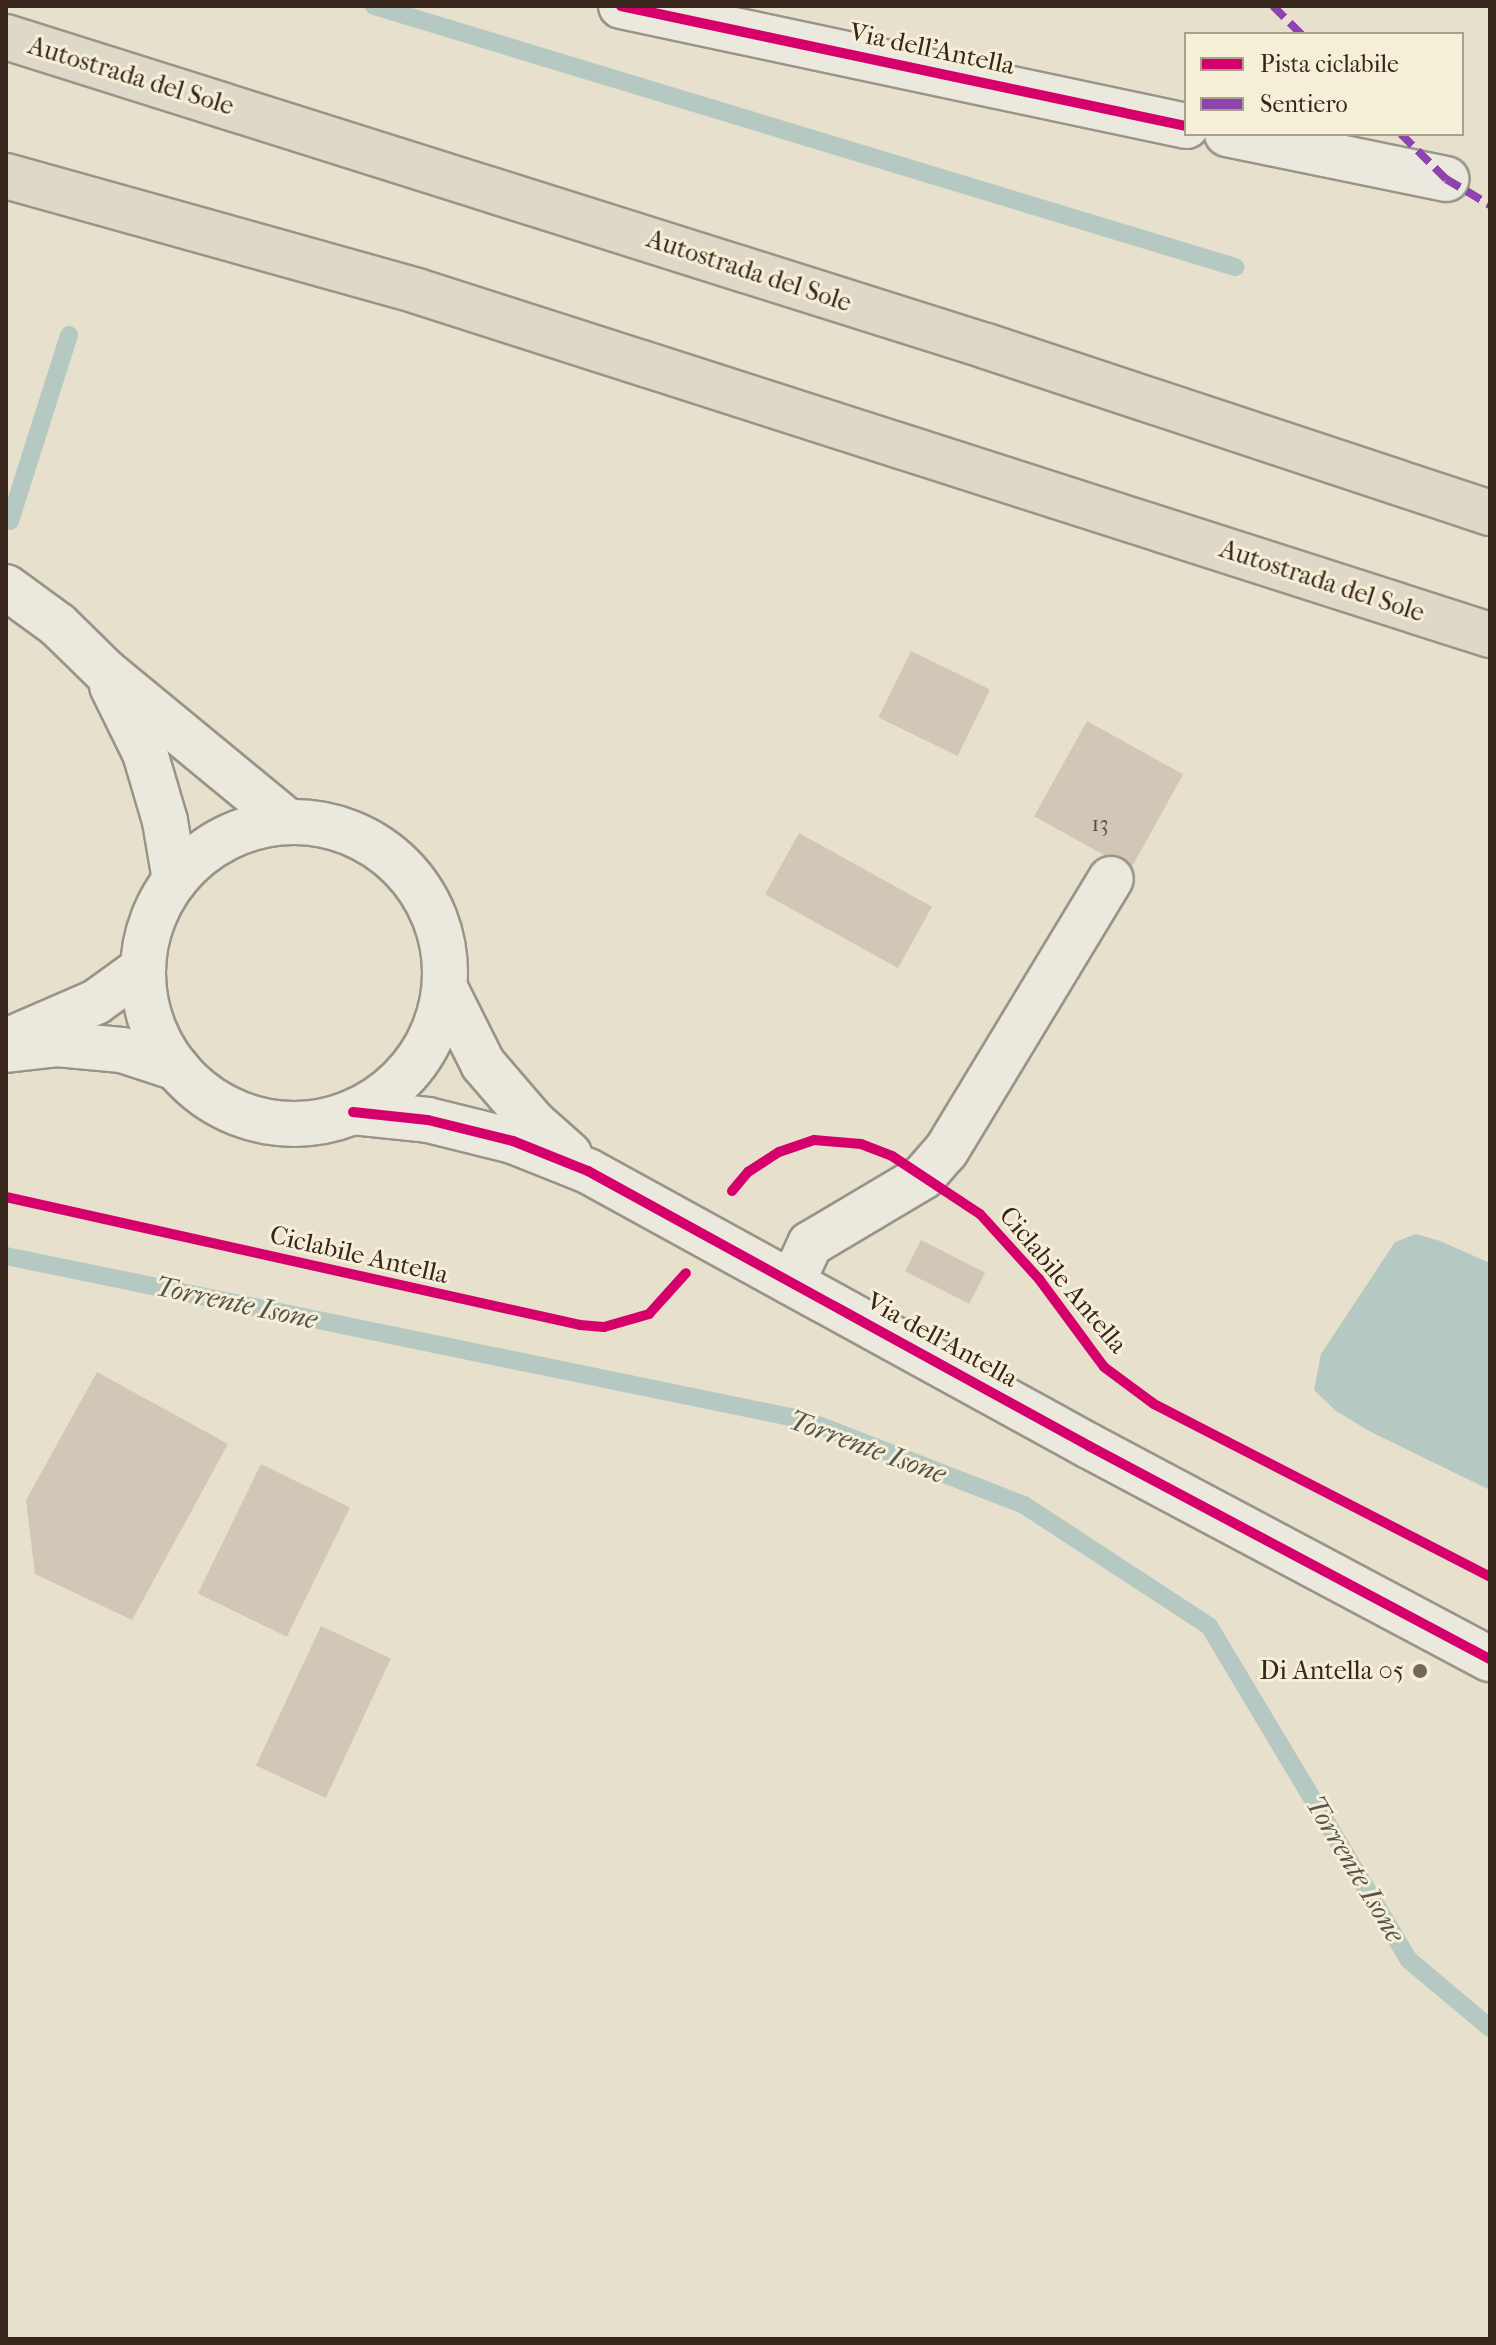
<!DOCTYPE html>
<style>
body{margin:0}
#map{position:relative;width:1496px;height:2345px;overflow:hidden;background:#e6e0cc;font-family:"IM FELL French Canon",serif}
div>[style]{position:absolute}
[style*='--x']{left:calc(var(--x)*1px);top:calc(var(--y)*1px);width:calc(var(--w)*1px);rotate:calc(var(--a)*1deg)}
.water>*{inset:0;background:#b5c8c2}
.stream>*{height:18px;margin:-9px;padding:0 9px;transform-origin:9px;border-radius:9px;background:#b5c8c2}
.building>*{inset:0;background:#d2c6b7;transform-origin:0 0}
.roads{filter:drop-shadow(2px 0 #9a9488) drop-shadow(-2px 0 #9a9488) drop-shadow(0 2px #9a9488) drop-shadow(0 -2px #9a9488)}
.minor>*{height:44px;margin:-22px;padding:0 22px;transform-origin:22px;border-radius:22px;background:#ebe8de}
.minor>.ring{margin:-22px;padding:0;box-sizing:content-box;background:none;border:44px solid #ebe8de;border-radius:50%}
.highway>*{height:44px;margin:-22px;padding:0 22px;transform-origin:22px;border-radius:22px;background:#ded8c9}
.quiet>*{height:8px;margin-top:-4px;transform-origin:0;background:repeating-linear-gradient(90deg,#8e44ad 0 16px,transparent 0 24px)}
.cycleway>*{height:10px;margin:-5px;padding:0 5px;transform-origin:5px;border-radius:5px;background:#d6006c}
.dots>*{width:22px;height:22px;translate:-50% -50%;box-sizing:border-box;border:4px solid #f6efd7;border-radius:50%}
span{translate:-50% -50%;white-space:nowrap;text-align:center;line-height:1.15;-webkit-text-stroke:6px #f6efd7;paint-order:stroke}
.number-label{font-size:22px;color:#5e4e43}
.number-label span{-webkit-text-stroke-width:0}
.street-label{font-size:26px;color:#38261c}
.poi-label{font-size:26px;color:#38261c}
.right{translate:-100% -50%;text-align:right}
.water-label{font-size:28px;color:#57534d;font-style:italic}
.frame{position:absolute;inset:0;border:8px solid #38261c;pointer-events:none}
.legend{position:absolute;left:1184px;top:32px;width:280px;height:104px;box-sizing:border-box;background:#f6efd7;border:2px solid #aa9f8c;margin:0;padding:10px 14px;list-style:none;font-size:24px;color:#38261c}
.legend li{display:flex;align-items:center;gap:16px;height:40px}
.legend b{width:40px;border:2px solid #aa9f8c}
</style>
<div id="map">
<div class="water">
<i style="clip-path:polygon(1416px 1234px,1440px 1241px,1490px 1263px,1490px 1490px,1371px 1432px,1336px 1411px,1314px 1390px,1321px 1354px,1395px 1242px)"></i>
</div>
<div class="stream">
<i style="--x:374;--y:6;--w:900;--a:16.86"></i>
<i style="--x:10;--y:521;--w:195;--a:-72.4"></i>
<i style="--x:6;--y:1256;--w:816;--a:11.6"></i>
<i style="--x:805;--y:1420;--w:235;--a:21.2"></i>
<i style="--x:1024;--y:1505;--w:221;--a:33.2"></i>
<i style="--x:1209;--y:1626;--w:389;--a:59.1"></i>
<i style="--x:1409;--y:1960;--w:106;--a:40"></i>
</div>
<div class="building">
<i style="left:911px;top:651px;width:88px;height:74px;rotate:26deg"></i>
<i style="left:1087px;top:721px;width:110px;height:109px;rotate:29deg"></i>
<i style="left:799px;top:833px;width:152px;height:70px;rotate:29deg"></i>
<i style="left:921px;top:1240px;width:72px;height:35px;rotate:27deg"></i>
<i style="clip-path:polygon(97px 1372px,228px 1444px,132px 1620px,35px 1574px,26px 1500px)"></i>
<i style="left:261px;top:1464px;width:99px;height:144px;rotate:26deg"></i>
<i style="left:321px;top:1626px;width:77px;height:154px;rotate:25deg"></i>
</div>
<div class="roads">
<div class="minor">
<i style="--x:621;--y:6;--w:578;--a:11.99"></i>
<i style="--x:1227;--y:134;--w:224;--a:11.6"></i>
<i style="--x:6;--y:587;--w:64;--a:36.2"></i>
<i style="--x:58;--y:625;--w:67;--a:44.4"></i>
<i style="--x:106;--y:672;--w:234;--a:39.5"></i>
<i style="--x:112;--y:686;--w:75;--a:63.8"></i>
<i style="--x:145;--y:753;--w:71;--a:73.6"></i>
<i style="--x:165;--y:821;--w:60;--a:80.4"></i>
<i class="ring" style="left:143px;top:822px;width:258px;height:258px"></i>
<i style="--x:445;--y:988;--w:85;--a:63.4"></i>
<i style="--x:483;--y:1064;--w:78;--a:49.2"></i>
<i style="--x:534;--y:1123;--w:47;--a:41.5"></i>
<i style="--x:11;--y:1039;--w:93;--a:-23.5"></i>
<i style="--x:96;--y:1002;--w:57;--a:-35.7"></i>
<i style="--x:6;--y:1050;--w:51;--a:-6.7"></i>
<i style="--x:57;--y:1044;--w:65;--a:5.3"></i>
<i style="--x:122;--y:1050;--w:58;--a:18.1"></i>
<i style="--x:353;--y:1112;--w:75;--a:6.1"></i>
<i style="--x:428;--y:1120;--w:88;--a:13.9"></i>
<i style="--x:513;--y:1141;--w:81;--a:21.8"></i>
<i style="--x:588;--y:1171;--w:572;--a:28.76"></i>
<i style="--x:1089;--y:1446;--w:454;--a:28"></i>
<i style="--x:792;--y:1283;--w:43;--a:-65.2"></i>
<i style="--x:810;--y:1244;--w:131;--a:-30.7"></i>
<i style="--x:923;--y:1177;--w:35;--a:-49"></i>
<i style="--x:946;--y:1151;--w:318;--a:-58.8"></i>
</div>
<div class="highway">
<i style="--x:6;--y:37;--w:1028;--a:17.5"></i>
<i style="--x:986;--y:346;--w:531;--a:18.33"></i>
<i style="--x:6;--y:176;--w:427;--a:15.6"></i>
<i style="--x:417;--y:291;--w:1127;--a:17.78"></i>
</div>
</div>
<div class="quiet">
<i style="--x:1273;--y:6;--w:40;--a:45"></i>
<i style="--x:1401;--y:134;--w:64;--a:45"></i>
<i style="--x:1446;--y:179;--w:51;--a:30.6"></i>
</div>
<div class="cycleway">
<i style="--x:621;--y:6;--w:578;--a:11.99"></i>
<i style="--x:353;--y:1112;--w:75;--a:6.1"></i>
<i style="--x:428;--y:1120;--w:88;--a:13.9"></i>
<i style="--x:513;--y:1141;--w:81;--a:21.8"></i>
<i style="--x:588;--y:1171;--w:572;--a:28.76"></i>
<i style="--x:1089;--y:1446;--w:454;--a:28"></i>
<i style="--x:732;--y:1191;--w:25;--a:-50"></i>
<i style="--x:748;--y:1172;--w:37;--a:-33"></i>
<i style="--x:779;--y:1152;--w:37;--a:-19"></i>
<i style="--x:814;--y:1140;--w:47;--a:4.9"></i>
<i style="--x:861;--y:1144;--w:33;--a:21"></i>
<i style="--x:892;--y:1156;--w:105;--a:33.4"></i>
<i style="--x:980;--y:1214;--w:88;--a:47.8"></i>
<i style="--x:1039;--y:1279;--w:109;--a:53.5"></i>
<i style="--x:1104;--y:1367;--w:62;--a:36.5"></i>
<i style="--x:1154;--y:1404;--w:378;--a:27.2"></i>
<i style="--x:6;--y:1197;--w:588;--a:12.57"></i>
<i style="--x:580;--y:1325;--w:24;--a:5"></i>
<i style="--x:604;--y:1327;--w:47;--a:-16.1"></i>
<i style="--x:649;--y:1314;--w:55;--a:-47.9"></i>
</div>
<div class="dots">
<i style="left:1420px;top:1671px;background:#75675a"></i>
</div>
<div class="number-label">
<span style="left:1100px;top:825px">13</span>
</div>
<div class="street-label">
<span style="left:932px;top:49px;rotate:12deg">Via dell'Antella</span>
<span style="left:131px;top:76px;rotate:17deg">Autostrada del Sole</span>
<span style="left:749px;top:271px;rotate:18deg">Autostrada del Sole</span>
<span style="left:1322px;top:581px;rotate:18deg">Autostrada del Sole</span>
<span style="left:359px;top:1255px;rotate:13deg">Ciclabile Antella</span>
<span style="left:1063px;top:1280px;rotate:50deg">Ciclabile Antella</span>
<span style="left:942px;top:1340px;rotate:29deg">Via dell'Antella</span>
</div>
<div class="poi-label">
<span class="right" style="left:1404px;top:1671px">Di Antella 05</span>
</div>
<div class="water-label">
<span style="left:236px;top:1303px;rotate:12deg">Torrente Isone</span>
<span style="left:867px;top:1447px;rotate:20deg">Torrente Isone</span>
<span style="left:1355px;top:1869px;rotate:59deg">Torrente Isone</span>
</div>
<div class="frame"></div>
<ul class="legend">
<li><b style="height:10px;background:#d6006c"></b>Pista ciclabile</li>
<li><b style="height:10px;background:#8e44ad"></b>Sentiero</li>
</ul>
</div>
